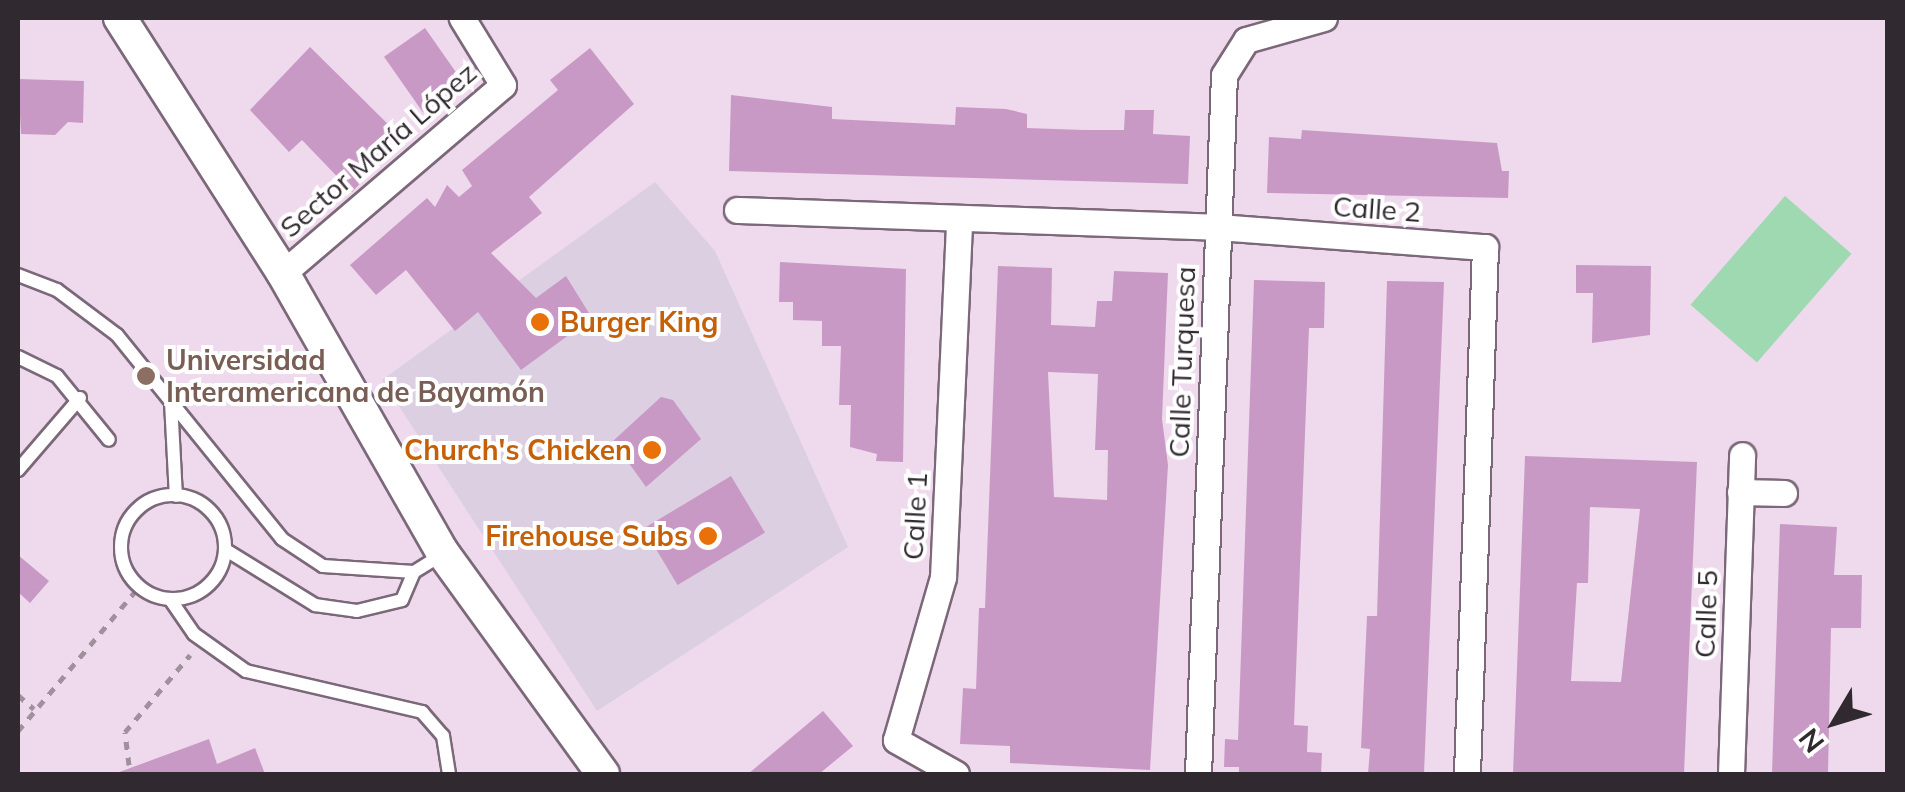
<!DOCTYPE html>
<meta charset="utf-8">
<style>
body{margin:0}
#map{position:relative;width:1905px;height:792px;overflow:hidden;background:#efd9ed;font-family:Mulish,sans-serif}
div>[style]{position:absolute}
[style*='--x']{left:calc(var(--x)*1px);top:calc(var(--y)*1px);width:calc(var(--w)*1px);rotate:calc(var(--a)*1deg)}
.commercial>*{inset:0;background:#dccfe1}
.green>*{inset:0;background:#9fd9b1;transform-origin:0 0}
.building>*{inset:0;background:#c999c5;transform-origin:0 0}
.path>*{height:5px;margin-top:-2.5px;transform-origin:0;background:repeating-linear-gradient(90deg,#a0909e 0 8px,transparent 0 16px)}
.roads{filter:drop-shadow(2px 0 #7b6879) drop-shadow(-2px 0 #7b6879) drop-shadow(0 2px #7b6879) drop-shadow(0 -2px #7b6879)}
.service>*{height:12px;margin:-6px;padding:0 6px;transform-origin:6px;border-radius:6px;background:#fff}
.service>.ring{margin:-6px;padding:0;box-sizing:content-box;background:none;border:12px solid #fff;border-radius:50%}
.minor>*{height:25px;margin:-12.5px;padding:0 12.5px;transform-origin:12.5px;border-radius:12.5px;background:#fff}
.tertiary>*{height:32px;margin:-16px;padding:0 16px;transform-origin:16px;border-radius:16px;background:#fff}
.dots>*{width:28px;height:28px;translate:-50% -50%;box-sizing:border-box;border:5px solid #fff;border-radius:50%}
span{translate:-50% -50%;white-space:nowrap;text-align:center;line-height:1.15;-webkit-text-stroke:8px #fff;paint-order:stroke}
.street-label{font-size:28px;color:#312930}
.food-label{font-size:28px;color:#c56008;font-weight:700}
.left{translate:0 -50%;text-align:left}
.right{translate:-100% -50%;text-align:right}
.education-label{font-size:28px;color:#785e54;font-weight:700}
.frame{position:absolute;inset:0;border:20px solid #312930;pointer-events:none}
.north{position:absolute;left:1785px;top:672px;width:100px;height:100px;-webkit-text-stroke:8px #fff;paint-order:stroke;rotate:232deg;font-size:28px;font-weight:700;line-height:40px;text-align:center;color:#312930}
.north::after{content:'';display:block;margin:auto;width:35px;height:45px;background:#312930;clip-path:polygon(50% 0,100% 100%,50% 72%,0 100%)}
</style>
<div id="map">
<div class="commercial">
<i style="clip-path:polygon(655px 182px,715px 251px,848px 547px,597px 711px,382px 380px)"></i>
</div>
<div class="green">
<i style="left:1785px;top:196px;width:88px;height:144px;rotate:41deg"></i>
</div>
<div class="building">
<i style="left:425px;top:28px;width:68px;height:50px;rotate:55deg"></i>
<i style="clip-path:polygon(310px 47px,403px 139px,352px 192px,302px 140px,289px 152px,250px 110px)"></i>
<i style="clip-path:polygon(590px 48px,634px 104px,529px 197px,542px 213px,491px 253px,536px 298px,566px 276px,592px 318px,521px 370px,478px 312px,455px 331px,406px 270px,376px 295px,350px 265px,427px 198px,435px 207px,447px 185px,459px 197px,472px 186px,462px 170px,558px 90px,550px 80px)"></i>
<i style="clip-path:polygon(18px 79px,84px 81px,83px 123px,68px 122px,55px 135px,21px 134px)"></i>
<i style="clip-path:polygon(731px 95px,832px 107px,832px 119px,955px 125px,956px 107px,1006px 109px,1027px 114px,1027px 128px,1083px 130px,1124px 130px,1125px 110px,1154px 110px,1153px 134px,1190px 136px,1188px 184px,729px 171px)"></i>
<i style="clip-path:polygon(1302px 130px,1497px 143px,1502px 171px,1509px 171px,1508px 198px,1267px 193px,1269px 137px,1301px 139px)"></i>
<i style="clip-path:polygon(780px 262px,906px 269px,903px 462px,876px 461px,877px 454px,850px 447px,851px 405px,839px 405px,841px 346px,822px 346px,822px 321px,793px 320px,793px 302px,779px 302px)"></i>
<i style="clip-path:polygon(1576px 265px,1651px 266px,1650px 335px,1592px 343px,1593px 293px,1576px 293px)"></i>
<i style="clip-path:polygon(evenodd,998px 266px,1052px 268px,1051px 325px,1095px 327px,1097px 301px,1112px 301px,1114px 271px,1168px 273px,1162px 419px,1168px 465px,1150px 770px,1010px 763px,1010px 746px,960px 744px,963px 688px,976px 689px,979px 608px,985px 608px,998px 266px,1048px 372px,1098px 374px,1095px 450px,1108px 450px,1107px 500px,1054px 497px,1048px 372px)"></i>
<i style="clip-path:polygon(1254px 280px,1325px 282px,1324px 328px,1309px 328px,1294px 725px,1308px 726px,1307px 752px,1322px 753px,1321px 774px,1239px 774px,1239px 767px,1224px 767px,1225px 739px,1238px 740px)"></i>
<i style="clip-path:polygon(1387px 281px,1444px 282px,1424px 774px,1368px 774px,1370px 749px,1361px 748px,1367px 616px,1377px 616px)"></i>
<i style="clip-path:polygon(661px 397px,673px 400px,701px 439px,646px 487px,613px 441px)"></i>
<i style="clip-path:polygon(evenodd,1525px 456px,1697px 462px,1684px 774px,1513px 774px,1525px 456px,1590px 507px,1640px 509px,1621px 682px,1571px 681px,1577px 583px,1588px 583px,1590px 507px)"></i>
<i style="left:731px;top:476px;width:66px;height:102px;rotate:59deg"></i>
<i style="clip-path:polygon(1780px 524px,1837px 527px,1834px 575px,1862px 575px,1861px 628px,1831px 628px,1828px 774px,1772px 774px)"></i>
<i style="clip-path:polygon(18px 555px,49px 581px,30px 603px,18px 592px)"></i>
<i style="clip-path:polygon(823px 711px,853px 746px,819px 774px,748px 774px)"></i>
<i style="clip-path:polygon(209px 739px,217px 764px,255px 748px,265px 774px,114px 774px)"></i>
</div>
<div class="path">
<i style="--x:18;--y:695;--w:21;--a:41"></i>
<i style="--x:18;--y:731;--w:188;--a:-50"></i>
<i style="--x:129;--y:765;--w:33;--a:-97"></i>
<i style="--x:125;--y:732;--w:101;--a:-49.8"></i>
</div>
<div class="roads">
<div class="service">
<i style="--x:18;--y:275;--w:42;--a:21"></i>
<i style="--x:57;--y:290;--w:75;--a:36.9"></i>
<i style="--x:117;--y:335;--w:262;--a:51"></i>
<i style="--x:282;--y:539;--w:49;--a:33.4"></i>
<i style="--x:323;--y:566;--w:91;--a:3.8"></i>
<i style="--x:18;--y:357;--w:43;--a:26"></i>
<i style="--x:57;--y:376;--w:82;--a:50.9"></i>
<i style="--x:171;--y:402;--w:94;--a:87"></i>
<i style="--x:18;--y:470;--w:95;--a:-49.3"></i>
<i class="ring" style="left:121px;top:495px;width:92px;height:92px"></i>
<i style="--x:226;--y:550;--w:105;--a:31.7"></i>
<i style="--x:315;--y:605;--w:42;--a:8.1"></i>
<i style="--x:357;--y:611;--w:46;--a:-13.7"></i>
<i style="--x:402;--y:600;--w:30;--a:-67"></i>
<i style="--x:414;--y:572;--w:32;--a:-32"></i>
<i style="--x:170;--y:599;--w:42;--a:55.6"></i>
<i style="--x:194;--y:634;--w:64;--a:35.4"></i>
<i style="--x:246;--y:671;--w:181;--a:13.1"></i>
<i style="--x:422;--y:712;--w:32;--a:49"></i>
<i style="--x:443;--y:736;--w:38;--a:81"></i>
</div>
<div class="minor">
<i style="--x:737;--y:210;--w:480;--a:2"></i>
<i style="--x:1217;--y:227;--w:269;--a:4.3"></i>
<i style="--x:1485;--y:247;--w:527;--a:91.96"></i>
<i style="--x:283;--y:273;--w:289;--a:-40.5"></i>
<i style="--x:503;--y:85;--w:79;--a:-121.5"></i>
<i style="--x:1740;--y:492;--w:44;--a:1.3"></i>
<i style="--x:956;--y:774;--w:69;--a:-150.5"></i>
<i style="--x:896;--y:740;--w:170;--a:-73.9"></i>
<i style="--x:943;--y:577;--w:357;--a:-87.4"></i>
<i style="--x:1198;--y:774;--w:699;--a:-87.87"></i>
<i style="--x:1224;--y:75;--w:41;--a:-57.8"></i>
<i style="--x:1246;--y:40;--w:81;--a:-15.8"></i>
<i style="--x:1731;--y:774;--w:319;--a:-88"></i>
</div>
<div class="tertiary">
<i style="--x:120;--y:18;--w:303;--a:57.4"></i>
<i style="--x:283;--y:273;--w:322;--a:60.3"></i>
<i style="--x:443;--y:553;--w:273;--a:54.1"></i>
</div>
</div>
<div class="dots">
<i style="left:540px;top:322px;background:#e8710a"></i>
<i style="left:146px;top:376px;background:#8d6e63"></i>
<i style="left:652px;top:450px;background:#e8710a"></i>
<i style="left:708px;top:536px;background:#e8710a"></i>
</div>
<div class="street-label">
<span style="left:378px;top:150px;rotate:-41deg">Sector María López</span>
<span style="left:1377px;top:209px;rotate:4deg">Calle 2</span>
<span style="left:1182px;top:362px;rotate:-88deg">Calle Turquesa</span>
<span style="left:915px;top:516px;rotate:-87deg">Calle 1</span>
<span style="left:1706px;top:614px;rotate:-88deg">Calle 5</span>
</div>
<div class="food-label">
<span class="left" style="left:560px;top:322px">Burger King</span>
<span class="right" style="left:632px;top:450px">Church's Chicken</span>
<span class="right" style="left:688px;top:536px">Firehouse Subs</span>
</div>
<div class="education-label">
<span class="left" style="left:166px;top:376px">Universidad<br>Interamericana de Bayamón</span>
</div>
<div class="frame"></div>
<div class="north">N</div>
</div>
